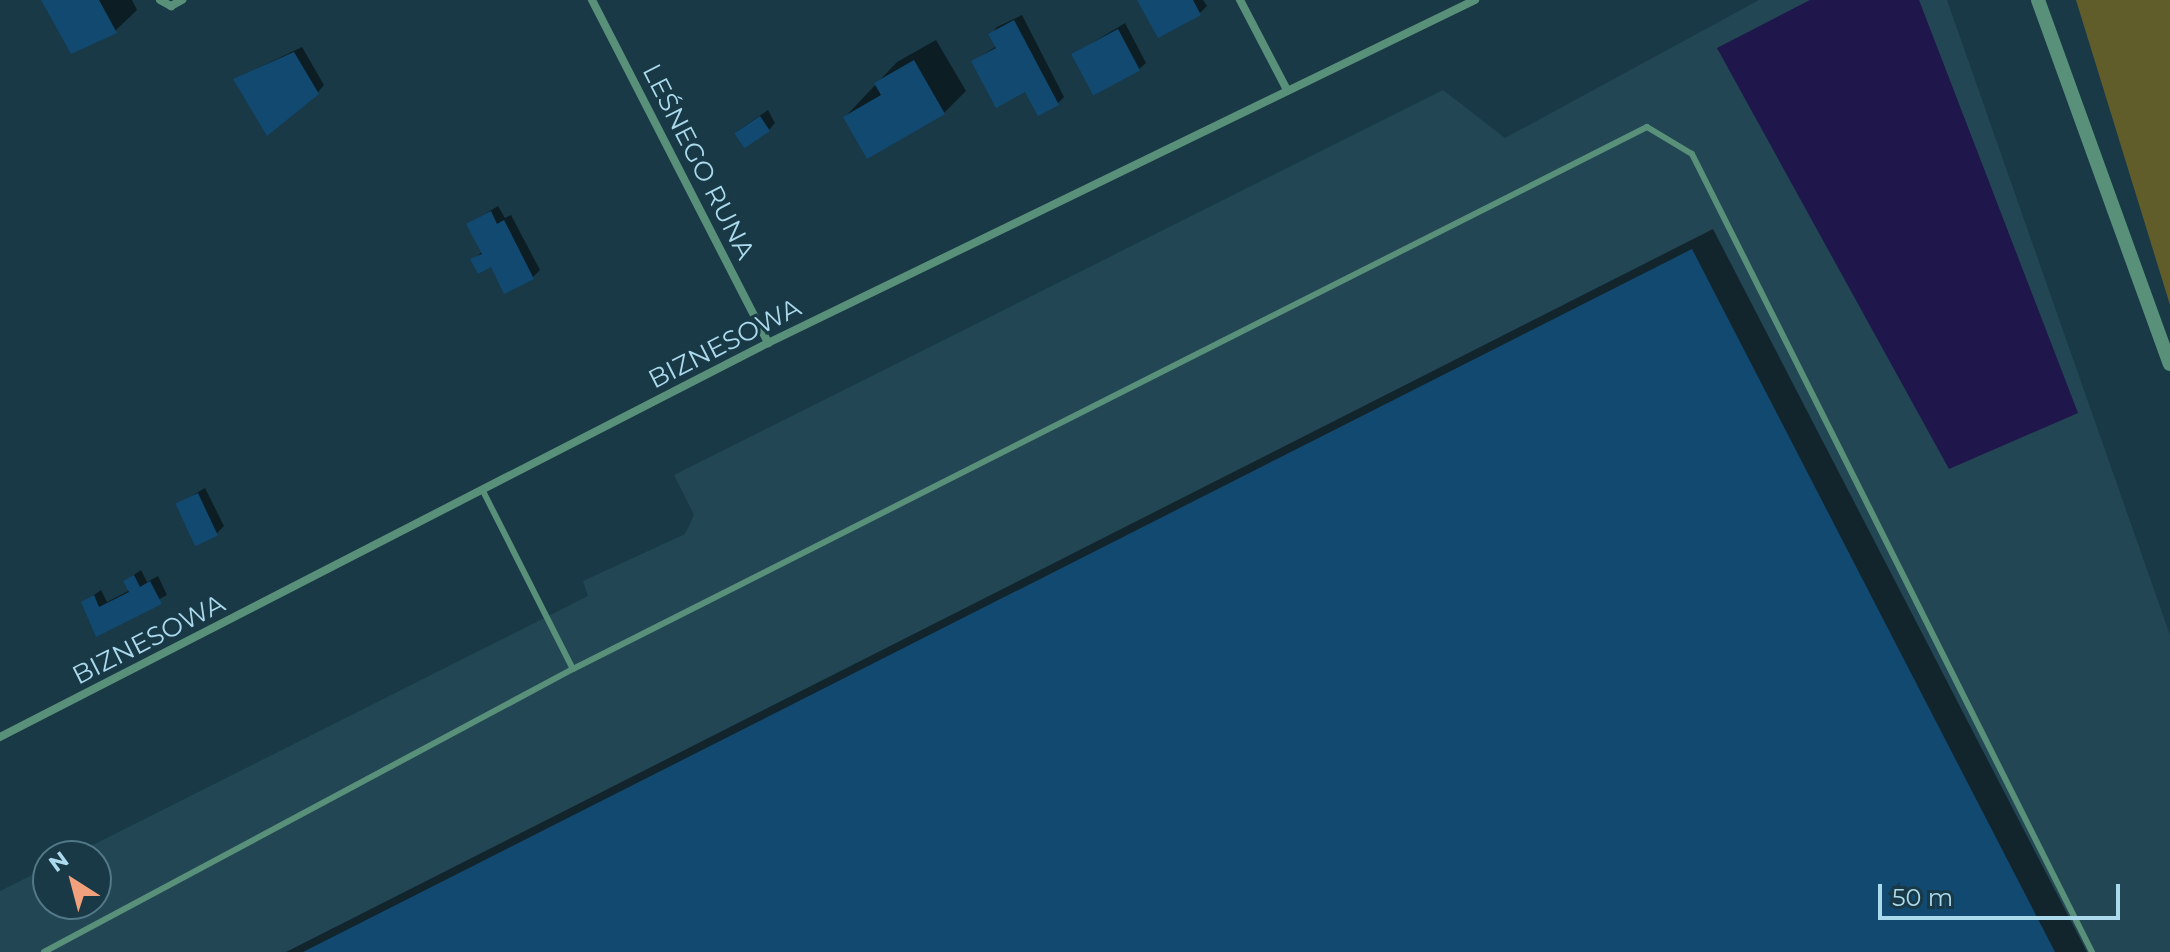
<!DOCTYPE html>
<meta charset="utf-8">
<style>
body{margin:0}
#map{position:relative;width:2170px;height:952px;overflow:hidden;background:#183945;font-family:Montserrat,sans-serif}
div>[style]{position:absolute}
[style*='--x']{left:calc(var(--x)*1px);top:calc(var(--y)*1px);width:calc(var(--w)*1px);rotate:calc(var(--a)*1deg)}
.built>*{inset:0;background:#224654}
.green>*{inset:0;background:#605d2a}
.water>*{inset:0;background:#1f164b}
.shadow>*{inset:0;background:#0007}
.building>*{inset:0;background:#124971;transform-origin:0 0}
.service>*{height:6px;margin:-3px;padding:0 3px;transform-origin:3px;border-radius:3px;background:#599079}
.minor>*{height:8px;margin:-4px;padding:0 4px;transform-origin:4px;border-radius:4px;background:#599079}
.tertiary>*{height:14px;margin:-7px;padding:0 7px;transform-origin:7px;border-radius:7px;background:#599079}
span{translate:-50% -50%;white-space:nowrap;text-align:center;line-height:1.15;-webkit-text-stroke:6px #183945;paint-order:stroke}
.street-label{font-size:26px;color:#acdaed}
.north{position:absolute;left:32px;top:840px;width:80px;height:80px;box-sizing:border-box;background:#183945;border:2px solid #537988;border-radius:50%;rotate:324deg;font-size:22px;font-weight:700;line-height:32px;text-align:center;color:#acdaed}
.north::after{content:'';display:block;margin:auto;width:28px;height:36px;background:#f1a17c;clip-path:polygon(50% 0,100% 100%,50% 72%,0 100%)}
.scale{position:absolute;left:1878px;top:884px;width:242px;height:36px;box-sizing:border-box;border:4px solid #acdaed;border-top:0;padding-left:10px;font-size:24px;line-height:28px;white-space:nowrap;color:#acdaed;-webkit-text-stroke:6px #183945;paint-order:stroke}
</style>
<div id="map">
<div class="built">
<i style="clip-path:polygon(1759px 0,1947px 0,2170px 635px,2170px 952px,0 952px,0 891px,48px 867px,48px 904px,96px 904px,96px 856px,71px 856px,588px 596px,583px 581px,685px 534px,694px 515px,674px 475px,1443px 90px,1505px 138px)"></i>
</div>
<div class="green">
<i style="clip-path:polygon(2076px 0,2170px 0,2170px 305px)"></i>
</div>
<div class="water">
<i style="clip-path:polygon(1810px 0,1919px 0,2078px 413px,1949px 469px,1717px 48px)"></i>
</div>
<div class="shadow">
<i style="clip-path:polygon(45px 0,132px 0,137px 10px,115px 31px)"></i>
<i style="clip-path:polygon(1139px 0,1203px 0,1207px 6px,1200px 13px)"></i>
<i style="clip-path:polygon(1022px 15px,1064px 97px,1058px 103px,973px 61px,997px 46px,991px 34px,997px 27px)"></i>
<i style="clip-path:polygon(1125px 23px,1146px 63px,1139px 69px,1074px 54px)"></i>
<i style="clip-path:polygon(936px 40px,966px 91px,944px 113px,867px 157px,845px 117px,897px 62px)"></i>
<i style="clip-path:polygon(302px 47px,324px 85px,318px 92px,235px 79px)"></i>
<i style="clip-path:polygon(768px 110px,775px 123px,769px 130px,736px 132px)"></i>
<i style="clip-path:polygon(498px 206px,505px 218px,511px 215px,540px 270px,533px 277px,473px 260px,483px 251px,469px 224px)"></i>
<i style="clip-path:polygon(1713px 229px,2087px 952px,286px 952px)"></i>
<i style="clip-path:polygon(205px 488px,224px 526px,217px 533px,178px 504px)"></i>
<i style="clip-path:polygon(141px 570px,147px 582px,158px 576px,167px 595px,97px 634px,84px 602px,101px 590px,107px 602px,130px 590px,125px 581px)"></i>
</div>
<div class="building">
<i style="clip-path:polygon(41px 0,99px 0,117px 33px,71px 54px)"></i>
<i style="clip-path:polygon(1137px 0,1193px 0,1201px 15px,1158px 38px)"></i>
<i style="clip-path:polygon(1014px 20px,1059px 105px,1038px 116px,1025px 92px,996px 108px,971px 61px,996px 48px,988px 34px)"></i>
<i style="left:1118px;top:29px;width:47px;height:53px;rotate:62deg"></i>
<i style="clip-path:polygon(294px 52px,319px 94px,267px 136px,233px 79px)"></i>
<i style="clip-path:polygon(914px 60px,945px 114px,867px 159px,843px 117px,881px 95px,874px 83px)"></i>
<i style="left:760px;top:116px;width:18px;height:31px;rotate:56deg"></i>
<i style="clip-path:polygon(491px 211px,497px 224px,504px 220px,534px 279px,504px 294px,491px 267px,478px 274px,470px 259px,482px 254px,466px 224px)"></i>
<i style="clip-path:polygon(1692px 249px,2055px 952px,303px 952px)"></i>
<i style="left:198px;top:493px;width:47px;height:25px;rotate:65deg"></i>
<i style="clip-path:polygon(134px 575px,140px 587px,150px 581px,162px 604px,96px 637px,81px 602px,94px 595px,99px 607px,129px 592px,123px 581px)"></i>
</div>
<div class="service">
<i style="--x:484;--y:493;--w:197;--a:63.2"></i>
<i style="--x:44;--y:952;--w:600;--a:-28.15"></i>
<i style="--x:573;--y:669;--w:1203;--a:-26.78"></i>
<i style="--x:1647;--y:127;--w:52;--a:31"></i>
<i style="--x:1692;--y:154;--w:893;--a:63.38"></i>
</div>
<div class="minor">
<i style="--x:160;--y:0;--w:13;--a:29"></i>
<i style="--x:171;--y:6;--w:13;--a:-29"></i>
<i style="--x:592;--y:0;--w:386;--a:62.8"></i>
<i style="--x:1240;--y:0;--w:102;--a:62.4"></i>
<i style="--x:0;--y:737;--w:863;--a:-27.16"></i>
<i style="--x:768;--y:343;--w:786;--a:-25.88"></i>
</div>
<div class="tertiary">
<i style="--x:2038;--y:0;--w:387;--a:70.1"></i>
</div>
<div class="street-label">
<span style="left:698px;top:162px;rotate:63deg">LEŚNEGO RUNA</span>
<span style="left:725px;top:344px;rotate:-27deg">BIZNESOWA</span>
<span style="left:149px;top:640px;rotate:-27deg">BIZNESOWA</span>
</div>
<div class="north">N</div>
<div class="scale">50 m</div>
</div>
